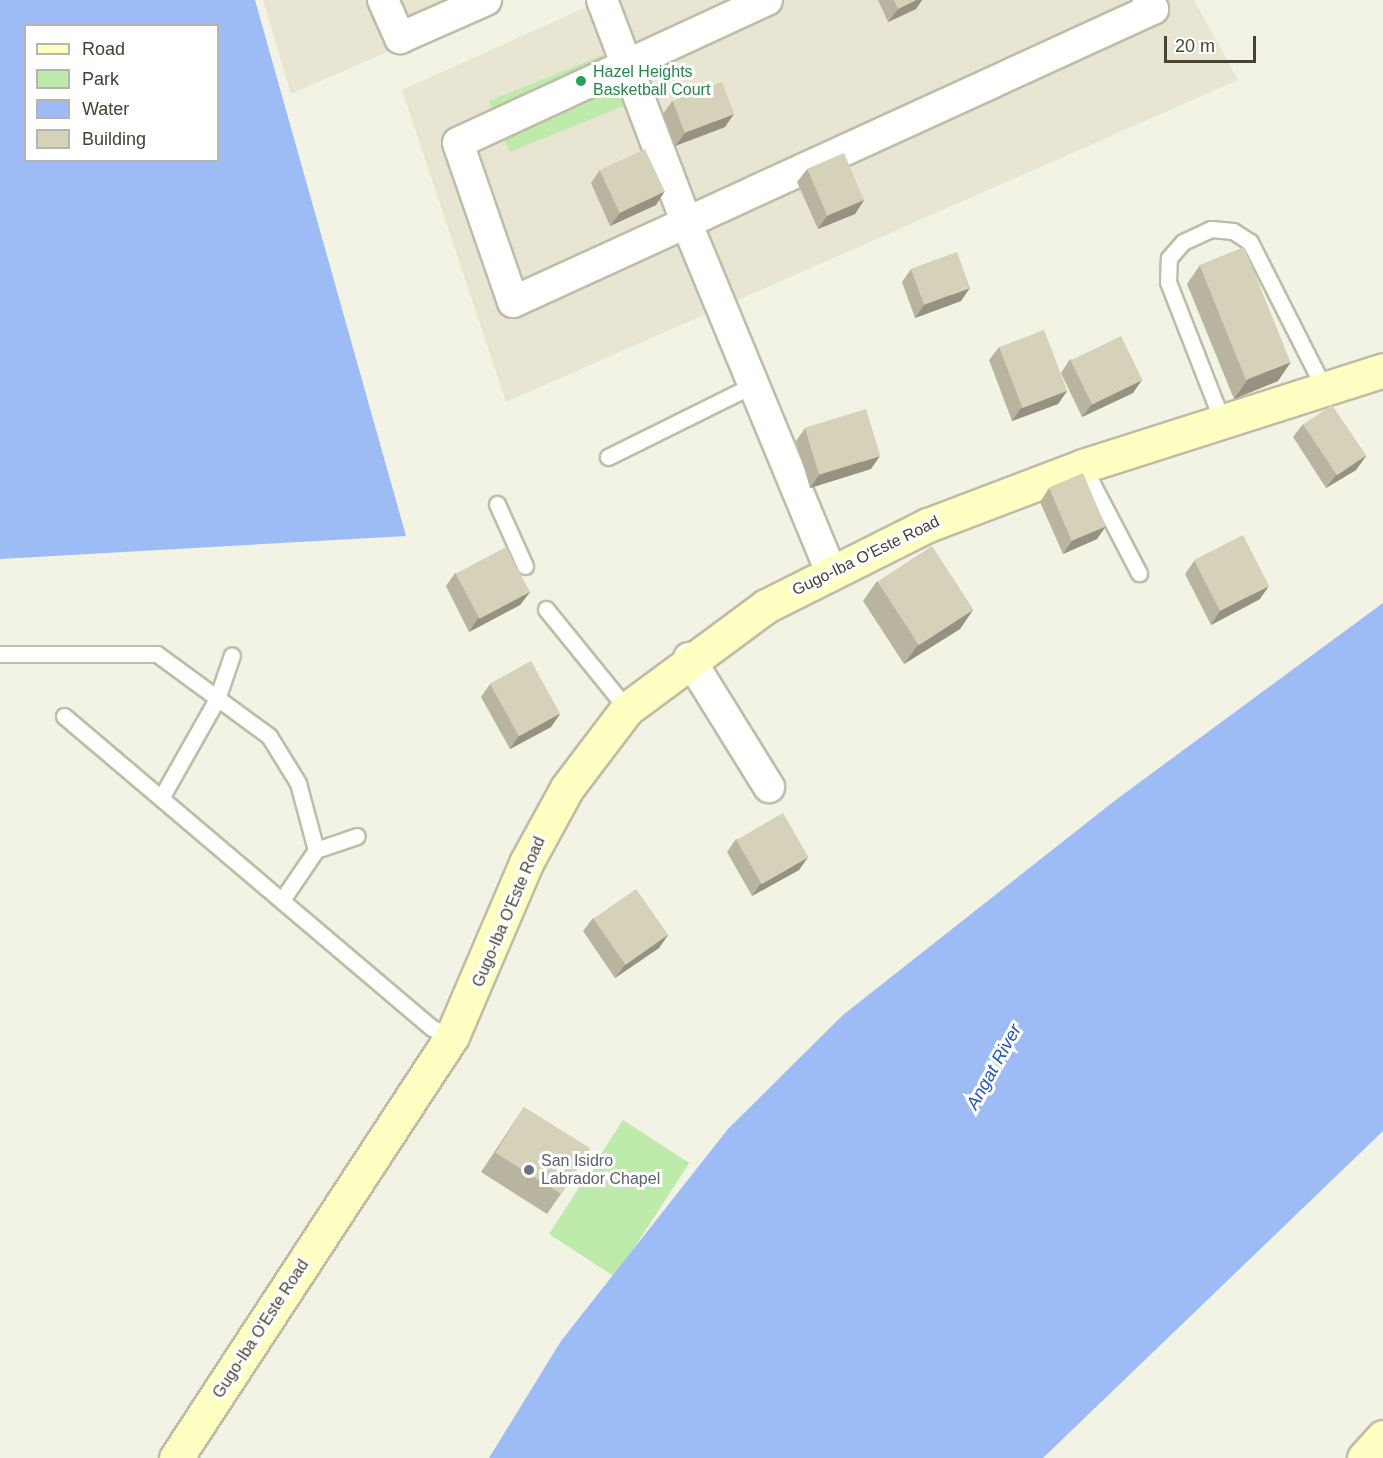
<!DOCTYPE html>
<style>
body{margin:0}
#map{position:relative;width:1383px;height:1458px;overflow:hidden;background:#f3f3e5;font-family:Arial,sans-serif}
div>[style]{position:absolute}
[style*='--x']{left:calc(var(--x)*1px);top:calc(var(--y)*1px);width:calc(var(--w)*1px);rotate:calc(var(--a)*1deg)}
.residential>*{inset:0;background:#e8e6d2}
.green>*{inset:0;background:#beeaab;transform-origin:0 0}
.water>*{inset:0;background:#9dbbf4}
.roads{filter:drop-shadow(2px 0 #bfbda7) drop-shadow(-2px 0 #bfbda7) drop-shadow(0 2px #bfbda7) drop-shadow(0 -2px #bfbda7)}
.lane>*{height:15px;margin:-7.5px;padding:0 7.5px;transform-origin:7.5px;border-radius:7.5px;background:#fff}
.street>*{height:30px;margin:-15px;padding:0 15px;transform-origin:15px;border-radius:15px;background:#fff}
.secondary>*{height:33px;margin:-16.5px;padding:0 16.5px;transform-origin:16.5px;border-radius:16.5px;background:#ffffc3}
.wall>*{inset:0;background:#b8b49f}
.shaded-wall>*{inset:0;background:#969282}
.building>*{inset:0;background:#d6d1b9;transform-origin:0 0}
.dots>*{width:16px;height:16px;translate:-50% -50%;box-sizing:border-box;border:3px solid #fff;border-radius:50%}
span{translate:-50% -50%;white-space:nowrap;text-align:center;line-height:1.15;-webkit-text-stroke:6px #fff;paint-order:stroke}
.leisure-label{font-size:16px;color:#27864d}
.left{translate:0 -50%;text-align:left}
.street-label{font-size:16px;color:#464334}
.worship-label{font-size:16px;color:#5b616d}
.water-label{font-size:18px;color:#2758b8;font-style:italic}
.legend{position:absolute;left:24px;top:24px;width:195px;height:138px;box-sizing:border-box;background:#fff;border:2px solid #b5b4ae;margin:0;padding:8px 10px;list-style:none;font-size:18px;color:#464334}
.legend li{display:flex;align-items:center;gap:12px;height:30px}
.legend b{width:30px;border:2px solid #b5b4ae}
.scale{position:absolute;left:1164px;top:36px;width:92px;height:27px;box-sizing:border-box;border:3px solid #464334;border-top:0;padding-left:8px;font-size:18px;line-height:21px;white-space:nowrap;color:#464334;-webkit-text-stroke:4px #fff;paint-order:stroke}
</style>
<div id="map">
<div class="residential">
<i style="clip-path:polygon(263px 0,506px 0,291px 94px)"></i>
<i style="clip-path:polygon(602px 0,1194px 0,1238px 80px,506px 402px,402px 90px)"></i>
</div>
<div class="green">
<i style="left:603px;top:55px;width:55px;height:123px;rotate:68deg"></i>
<i style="left:623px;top:1120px;width:79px;height:136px;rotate:33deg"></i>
</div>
<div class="water">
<i style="clip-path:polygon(evenodd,0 0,255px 0,406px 536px,0 559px,0 0,26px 26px,218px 26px,218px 160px,26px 160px,26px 26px)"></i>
<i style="clip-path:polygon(1383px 603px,1383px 1131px,1043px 1458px,489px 1458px,561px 1341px,728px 1129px,843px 1015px,1117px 799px)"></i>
</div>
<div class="roads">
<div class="lane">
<i style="--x:1223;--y:423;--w:151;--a:-111.3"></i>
<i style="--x:1168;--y:282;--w:24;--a:-88"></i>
<i style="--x:1169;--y:258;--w:21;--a:-49"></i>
<i style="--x:1183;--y:242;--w:31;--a:-25"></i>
<i style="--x:1211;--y:229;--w:22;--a:5"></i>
<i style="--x:1233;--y:231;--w:20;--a:33"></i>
<i style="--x:1250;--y:242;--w:166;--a:63.1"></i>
<i style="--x:608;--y:457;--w:164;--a:-26.4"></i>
<i style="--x:1083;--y:466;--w:121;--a:62.4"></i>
<i style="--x:497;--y:504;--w:68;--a:65.7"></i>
<i style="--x:546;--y:609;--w:129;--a:51"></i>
<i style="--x:0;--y:654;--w:157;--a:0"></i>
<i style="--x:157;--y:654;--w:139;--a:36.2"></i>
<i style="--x:269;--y:736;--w:55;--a:58.3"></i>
<i style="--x:298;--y:783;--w:69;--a:75"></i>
<i style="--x:64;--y:716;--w:482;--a:40.3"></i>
<i style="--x:432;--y:1028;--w:22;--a:22"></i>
<i style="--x:161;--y:798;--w:114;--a:-60.5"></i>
<i style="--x:217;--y:699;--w:46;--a:-71.2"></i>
<i style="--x:282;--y:900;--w:60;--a:-55.8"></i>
<i style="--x:316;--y:850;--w:43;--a:-18.9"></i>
</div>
<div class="street">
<i style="--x:383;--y:0;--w:42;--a:65.9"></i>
<i style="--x:400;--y:38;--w:94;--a:-23.8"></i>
<i style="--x:602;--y:0;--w:240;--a:69.2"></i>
<i style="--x:687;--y:224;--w:374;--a:67.5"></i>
<i style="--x:767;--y:0;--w:340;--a:155.2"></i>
<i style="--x:458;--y:143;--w:168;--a:70.9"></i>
<i style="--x:513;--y:302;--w:704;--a:-24.6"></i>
<i style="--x:1153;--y:9;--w:10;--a:-119"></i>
<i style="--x:689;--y:658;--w:152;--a:58.2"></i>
</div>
<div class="secondary">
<i style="--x:176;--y:1458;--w:504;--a:-56.81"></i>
<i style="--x:452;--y:1036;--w:188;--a:-66.8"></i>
<i style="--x:526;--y:863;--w:85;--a:-61.3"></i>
<i style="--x:567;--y:788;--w:99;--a:-52.8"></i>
<i style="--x:627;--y:709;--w:173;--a:-36.5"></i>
<i style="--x:766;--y:606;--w:181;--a:-26.6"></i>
<i style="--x:928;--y:525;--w:166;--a:-20.8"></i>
<i style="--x:1083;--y:466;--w:315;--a:-17.7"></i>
<i style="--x:1364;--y:1458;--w:28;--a:-48"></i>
</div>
</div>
<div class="wall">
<i style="clip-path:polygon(878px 0,922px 0,916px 9px,888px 22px)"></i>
<i style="clip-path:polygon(672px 101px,725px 127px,675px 146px,663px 114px)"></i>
<i style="clip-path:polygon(807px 169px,864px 200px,855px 214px,818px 229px,797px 182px)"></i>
<i style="clip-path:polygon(600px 170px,656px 205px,610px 226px,591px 183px)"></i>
<i style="clip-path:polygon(1200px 265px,1278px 381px,1234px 399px,1187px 284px)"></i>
<i style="clip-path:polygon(911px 269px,961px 301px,915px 318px,902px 282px)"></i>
<i style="clip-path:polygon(999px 347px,1067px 391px,1058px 404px,1012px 421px,989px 360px)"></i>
<i style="clip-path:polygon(1070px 359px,1133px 393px,1082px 417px,1061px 373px)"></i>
<i style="clip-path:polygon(1303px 424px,1366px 456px,1356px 470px,1326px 488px,1293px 437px)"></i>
<i style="clip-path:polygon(805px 428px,871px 469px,810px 488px,796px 441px)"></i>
<i style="clip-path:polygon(1049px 488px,1106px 526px,1097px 539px,1063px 554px,1040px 502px)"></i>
<i style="clip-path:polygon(1194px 561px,1260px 599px,1211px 625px,1185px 574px)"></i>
<i style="clip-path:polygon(455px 573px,530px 592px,520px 605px,469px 632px,446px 586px)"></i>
<i style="clip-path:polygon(877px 581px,973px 610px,960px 629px,904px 664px,863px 601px)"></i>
<i style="clip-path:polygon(490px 684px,560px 714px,551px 727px,510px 749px,481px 697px)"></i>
<i style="clip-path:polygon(736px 839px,808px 857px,799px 870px,752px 896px,727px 852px)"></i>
<i style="clip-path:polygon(593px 918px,668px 935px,659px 948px,615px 978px,583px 931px)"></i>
<i style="clip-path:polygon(524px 1107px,561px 1194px,547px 1214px,481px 1172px)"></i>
</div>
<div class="shaded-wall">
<i style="clip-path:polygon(916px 0,922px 0,916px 9px,888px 22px,898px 9px)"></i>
<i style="clip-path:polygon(734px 114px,725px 127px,675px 146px,685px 133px)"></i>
<i style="clip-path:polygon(665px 191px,656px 205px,610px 226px,620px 213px)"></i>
<i style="clip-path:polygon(864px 200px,855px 214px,818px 229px,827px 216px)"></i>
<i style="clip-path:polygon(970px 288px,961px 301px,915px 318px,924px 305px)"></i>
<i style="clip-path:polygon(1291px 362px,1278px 381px,1234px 399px,1248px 379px)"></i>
<i style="clip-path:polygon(1142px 380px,1133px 393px,1082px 417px,1092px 404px)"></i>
<i style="clip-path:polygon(1067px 391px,1058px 404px,1012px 421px,1021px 408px)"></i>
<i style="clip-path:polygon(880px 456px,871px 469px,810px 488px,819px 475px)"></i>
<i style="clip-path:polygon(1366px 456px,1356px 470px,1326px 488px,1336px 475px)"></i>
<i style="clip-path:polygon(1106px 526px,1097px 539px,1063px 554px,1072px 541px)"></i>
<i style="clip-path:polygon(1269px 586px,1260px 599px,1211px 625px,1220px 611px)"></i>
<i style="clip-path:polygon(530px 592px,520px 605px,469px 632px,478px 618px)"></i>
<i style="clip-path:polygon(973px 610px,960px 629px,904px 664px,918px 645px)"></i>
<i style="clip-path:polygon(560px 714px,551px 727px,510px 749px,519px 736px)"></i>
<i style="clip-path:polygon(808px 857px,799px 870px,752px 896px,761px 883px)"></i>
<i style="clip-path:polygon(668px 935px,659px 948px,615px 978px,625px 965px)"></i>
</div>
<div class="building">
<i style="clip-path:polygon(894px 0,916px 0,898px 9px)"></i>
<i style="left:722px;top:82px;width:34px;height:53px;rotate:69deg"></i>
<i style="left:645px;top:149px;width:47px;height:50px;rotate:65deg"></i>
<i style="left:844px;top:153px;width:51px;height:40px;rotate:67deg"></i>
<i style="left:1244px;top:247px;width:124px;height:48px;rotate:68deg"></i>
<i style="left:957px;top:252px;width:38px;height:49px;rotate:70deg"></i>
<i style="left:1044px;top:330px;width:65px;height:48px;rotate:69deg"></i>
<i style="left:1121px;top:336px;width:49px;height:56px;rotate:64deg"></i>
<i style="left:1332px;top:405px;width:61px;height:35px;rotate:56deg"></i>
<i style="left:866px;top:409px;width:49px;height:64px;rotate:73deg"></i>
<i style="left:1083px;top:473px;width:58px;height:37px;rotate:67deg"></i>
<i style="left:1243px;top:535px;width:57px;height:55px;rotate:63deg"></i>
<i style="left:932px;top:546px;width:76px;height:65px;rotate:57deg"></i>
<i style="left:506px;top:547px;width:51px;height:57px;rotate:62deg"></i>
<i style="left:531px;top:661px;width:60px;height:47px;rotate:61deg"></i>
<i style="left:783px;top:813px;width:51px;height:54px;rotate:60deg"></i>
<i style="left:636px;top:889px;width:56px;height:52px;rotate:55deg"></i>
<i style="left:524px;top:1107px;width:78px;height:54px;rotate:32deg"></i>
</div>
<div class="dots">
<i style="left:581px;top:81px;background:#2e9e5b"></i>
<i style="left:529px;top:1170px;background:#6b7280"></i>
</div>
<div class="leisure-label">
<span class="left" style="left:593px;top:81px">Hazel Heights<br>Basketball Court</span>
</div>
<div class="street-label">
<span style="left:866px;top:556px;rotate:-26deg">Gugo-Iba O'Este Road</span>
<span style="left:509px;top:912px;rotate:-67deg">Gugo-Iba O'Este Road</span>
<span style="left:261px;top:1329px;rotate:-57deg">Gugo-Iba O'Este Road</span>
</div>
<div class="worship-label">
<span class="left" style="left:541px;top:1170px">San Isidro<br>Labrador Chapel</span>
</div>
<div class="water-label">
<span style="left:994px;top:1067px;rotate:-61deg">Angat River</span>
</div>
<ul class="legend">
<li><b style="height:8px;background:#ffffc3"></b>Road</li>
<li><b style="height:16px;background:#beeaab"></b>Park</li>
<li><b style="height:16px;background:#9dbbf4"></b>Water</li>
<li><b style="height:16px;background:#d6d1b9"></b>Building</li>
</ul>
<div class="scale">20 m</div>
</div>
